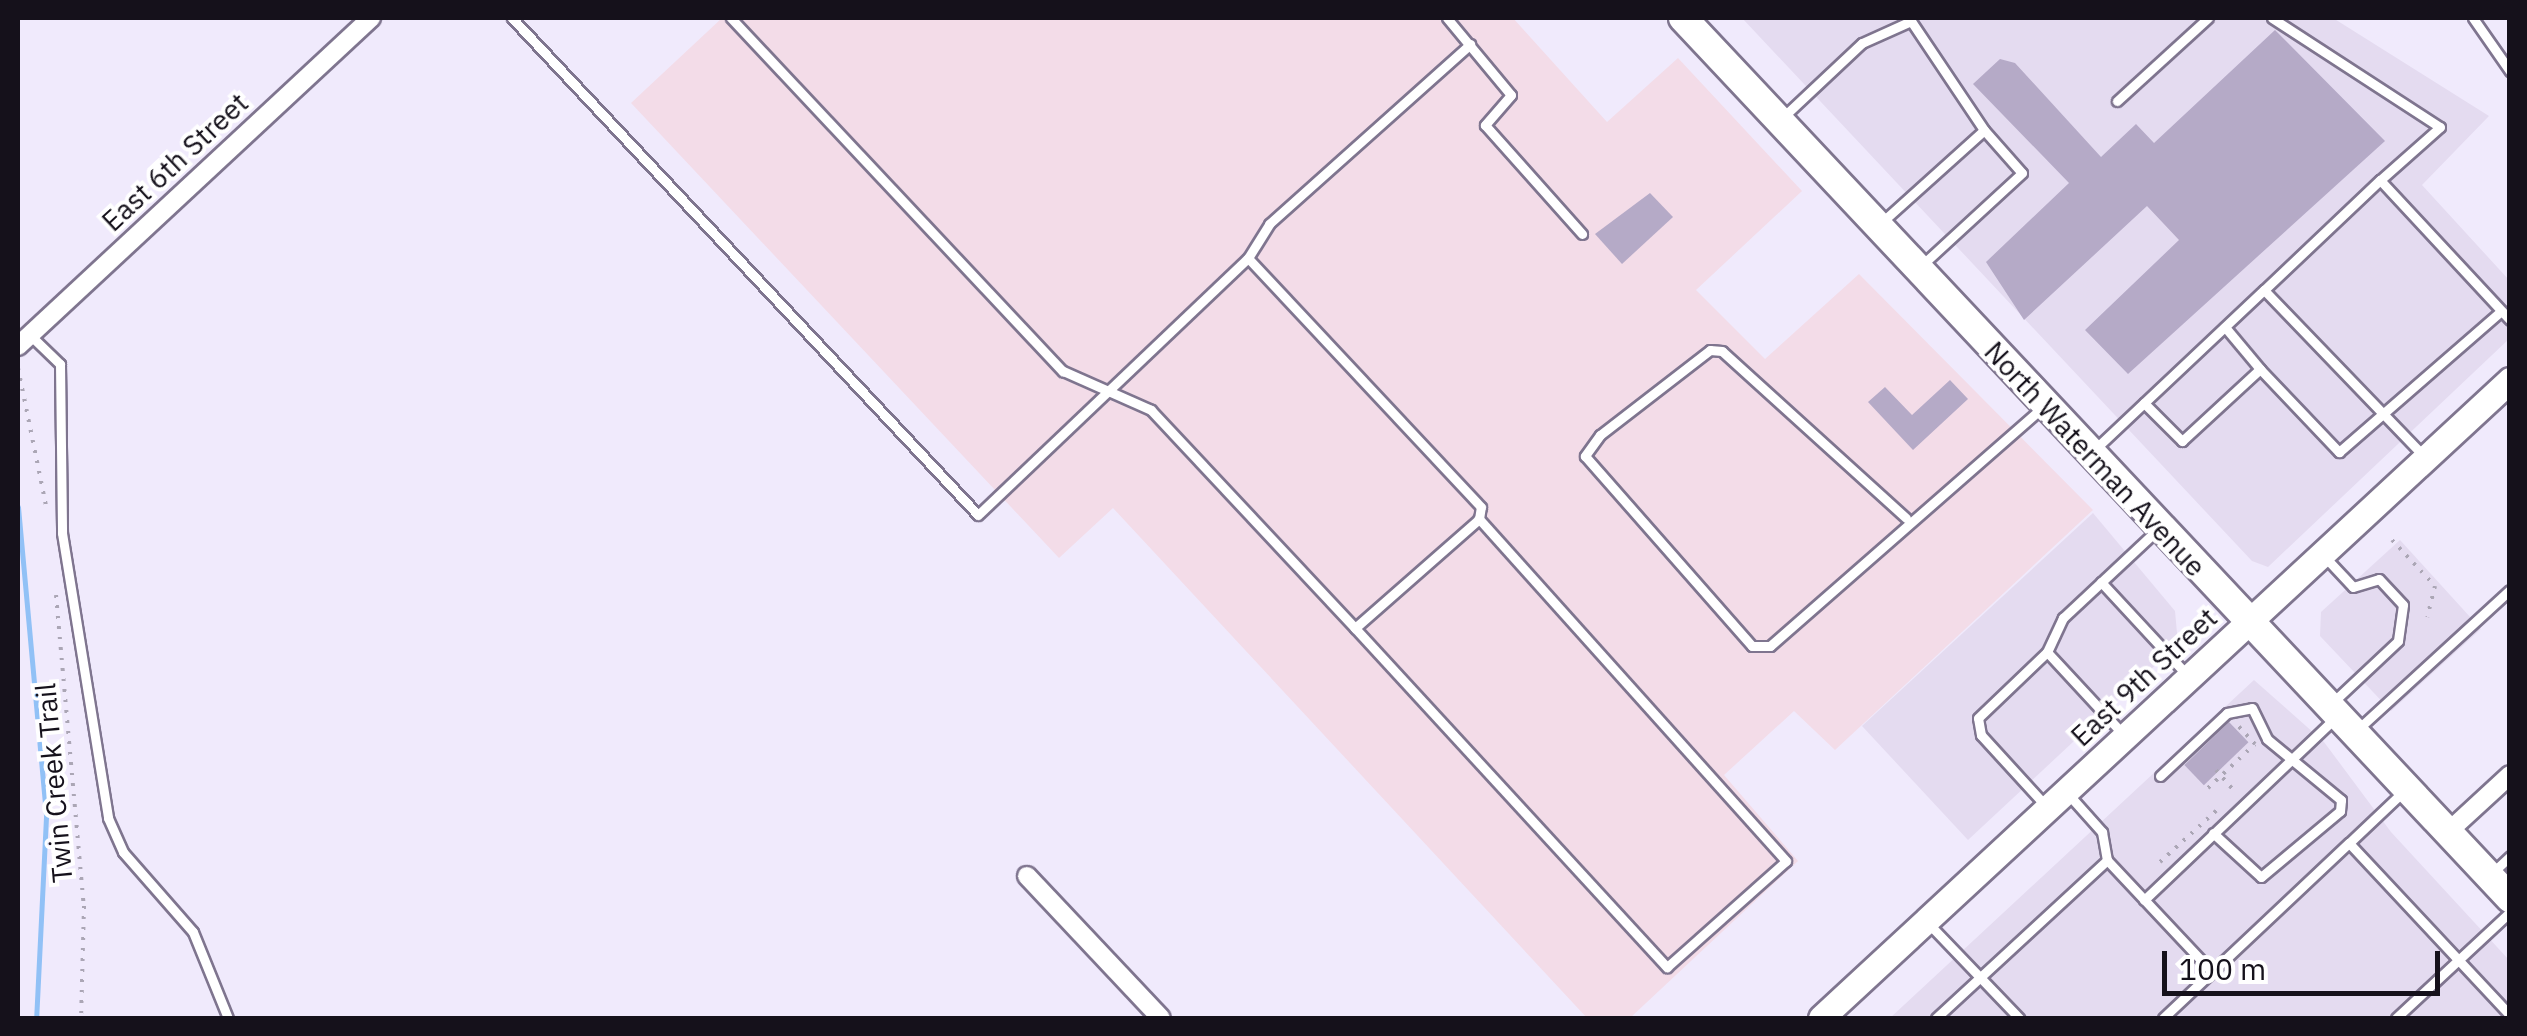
<!DOCTYPE html>
<style>
body{margin:0}
#map{position:relative;width:2527px;height:1036px;overflow:hidden;background:#f0eafc;font-family:"IBM Plex Sans",sans-serif}
div>[style]{position:absolute}
[style*='--x']{left:calc(var(--x)*1px);top:calc(var(--y)*1px);width:calc(var(--w)*1px);rotate:calc(var(--a)*1deg)}
.commercial>*{inset:0;background:#e4dbf0}
.industrial>*{inset:0;background:#f3dce8}
.stream>*{height:5px;margin:-2.5px;padding:0 2.5px;transform-origin:2.5px;border-radius:2.5px;background:#91c1f6}
.building>*{inset:0;background:#b5aac7;transform-origin:0 0}
.path>*{height:4px;margin-top:-2px;transform-origin:0;background:repeating-linear-gradient(90deg,#aba6b5 0 2.5px,transparent 0 10.5px)}
.roads{filter:drop-shadow(2px 0 #7f758f) drop-shadow(-2px 0 #7f758f) drop-shadow(0 2px #7f758f) drop-shadow(0 -2px #7f758f)}
.lane>*{height:9px;margin:-4.5px;padding:0 4.5px;transform-origin:4.5px;border-radius:4.5px;background:#fff}
.street>*{height:18px;margin:-9px;padding:0 9px;transform-origin:9px;border-radius:9px;background:#fff}
.secondary>*{height:25px;margin:-12.5px;padding:0 12.5px;transform-origin:12.5px;border-radius:12.5px;background:#fff}
.primary>*{height:28px;margin:-14px;padding:0 14px;transform-origin:14px;border-radius:14px;background:#fff}
span{translate:-50% -50%;white-space:nowrap;text-align:center;line-height:1.15;-webkit-text-stroke:8px #fff;paint-order:stroke}
.street-label{font-size:28px;color:#15111b}
.frame{position:absolute;inset:0;border:20px solid #15111b;pointer-events:none}
.scale{position:absolute;left:2162px;top:951px;width:278px;height:45px;box-sizing:border-box;border:5px solid #15111b;border-top:0;padding-left:12px;font-size:30px;line-height:35px;white-space:nowrap;color:#15111b;-webkit-text-stroke:8px #fff;paint-order:stroke}
</style>
<div id="map">
<div class="commercial">
<i style="clip-path:polygon(1742px 18px,2333px 18px,2489px 116px,2422px 185px,2509px 280px,2509px 339px,2268px 567px,2252px 561px)"></i>
<i style="clip-path:polygon(2093px 513px,2175px 611px,2178px 644px,1968px 840px,1862px 726px)"></i>
<i style="clip-path:polygon(2400px 540px,2481px 629px,2391px 711px,2320px 636px,2321px 612px)"></i>
<i style="clip-path:polygon(2254px 680px,2324px 742px,2391px 832px,2509px 960px,2509px 1018px,1890px 1018px)"></i>
</div>
<div class="industrial">
<i style="clip-path:polygon(722px 18px,1513px 18px,1607px 122px,1678px 58px,1802px 191px,1696px 290px,1765px 359px,1859px 274px,2093px 510px,1835px 750px,1794px 711px,1724px 775px,1798px 861px,1630px 1018px,1587px 1018px,1113px 508px,1059px 558px,631px 103px)"></i>
</div>
<div class="stream">
<i style="--x:18;--y:507;--w:311;--a:84.8"></i>
<i style="--x:46;--y:817;--w:201;--a:92.8"></i>
</div>
<div class="building">
<i style="clip-path:polygon(2275px 30px,2385px 141px,2128px 374px,2085px 330px,2179px 240px,2147px 206px,2024px 320px,1986px 262px,2069px 183px,1973px 84px,2000px 59px,2015px 63px,2101px 157px,2136px 124px,2154px 143px)"></i>
<i style="clip-path:polygon(1650px 193px,1673px 217px,1622px 264px,1595px 234px)"></i>
<i style="clip-path:polygon(1950px 380px,1968px 399px,1913px 450px,1868px 402px,1885px 387px,1912px 415px)"></i>
<i style="left:2229px;top:722px;width:28px;height:62px;rotate:46deg"></i>
</div>
<div class="path">
<i style="--x:18;--y:368;--w:146;--a:78.5"></i>
<i style="--x:2392;--y:540;--w:63;--a:46.9"></i>
<i style="--x:2435;--y:586;--w:32;--a:104"></i>
<i style="--x:56;--y:595;--w:312;--a:84.9"></i>
<i style="--x:84;--y:906;--w:112;--a:91.5"></i>
<i style="--x:2216;--y:770;--w:29;--a:49"></i>
<i style="--x:2208;--y:788;--w:64;--a:-43.1"></i>
<i style="--x:2255;--y:744;--w:25;--a:-133"></i>
<i style="--x:2160;--y:862;--w:79;--a:-42.4"></i>
</div>
<div class="roads">
<div class="lane">
<i style="--x:512;--y:18;--w:681;--a:46.84"></i>
<i style="--x:978;--y:515;--w:373;--a:-43.6"></i>
<i style="--x:1248;--y:258;--w:40;--a:-58"></i>
<i style="--x:1269;--y:224;--w:270;--a:-41.8"></i>
<i style="--x:731;--y:18;--w:485;--a:46.8"></i>
<i style="--x:1063;--y:371;--w:96;--a:23.9"></i>
<i style="--x:1151;--y:410;--w:299;--a:46.9"></i>
<i style="--x:1355;--y:628;--w:165;--a:-41.3"></i>
<i style="--x:1479;--y:519;--w:12;--a:-81"></i>
<i style="--x:1481;--y:507;--w:341;--a:-133.1"></i>
<i style="--x:1447;--y:18;--w:100;--a:50.3"></i>
<i style="--x:1511;--y:95;--w:40;--a:131"></i>
<i style="--x:1485;--y:125;--w:146;--a:48.3"></i>
<i style="--x:2272;--y:18;--w:200;--a:33"></i>
<i style="--x:2440;--y:127;--w:80;--a:138.5"></i>
<i style="--x:2473;--y:18;--w:65;--a:55.1"></i>
<i style="--x:2117;--y:101;--w:123;--a:-42.4"></i>
<i style="--x:1781;--y:119;--w:111;--a:-43.2"></i>
<i style="--x:1862;--y:43;--w:54;--a:-24.2"></i>
<i style="--x:1911;--y:21;--w:131;--a:56.2"></i>
<i style="--x:1882;--y:222;--w:137;--a:-42"></i>
<i style="--x:1984;--y:130;--w:57;--a:48.5"></i>
<i style="--x:2022;--y:173;--w:134;--a:137.4"></i>
<i style="--x:2264;--y:290;--w:160;--a:-43.5"></i>
<i style="--x:2380;--y:180;--w:191;--a:47.1"></i>
<i style="--x:2225;--y:327;--w:55;--a:50.2"></i>
<i style="--x:30;--y:335;--w:42;--a:44"></i>
<i style="--x:60;--y:364;--w:169;--a:89.3"></i>
<i style="--x:62;--y:533;--w:289;--a:80.8"></i>
<i style="--x:108;--y:818;--w:37;--a:66"></i>
<i style="--x:123;--y:852;--w:106;--a:48.8"></i>
<i style="--x:193;--y:932;--w:93;--a:67.9"></i>
<i style="--x:2144;--y:403;--w:54;--a:45"></i>
<i style="--x:2182;--y:441;--w:106;--a:-42.7"></i>
<i style="--x:2260;--y:369;--w:115;--a:46.4"></i>
<i style="--x:2339;--y:452;--w:215;--a:-41"></i>
<i style="--x:2093;--y:451;--w:235;--a:-43.3"></i>
<i style="--x:2264;--y:290;--w:231;--a:46.1"></i>
<i style="--x:1906;--y:518;--w:248;--a:-137.8"></i>
<i style="--x:1722;--y:351;--w:12;--a:-175"></i>
<i style="--x:1710;--y:350;--w:139;--a:142.3"></i>
<i style="--x:1600;--y:435;--w:26;--a:126"></i>
<i style="--x:1585;--y:456;--w:253;--a:48.7"></i>
<i style="--x:1752;--y:646;--w:18;--a:0"></i>
<i style="--x:1770;--y:646;--w:363;--a:-41.2"></i>
<i style="--x:2324;--y:556;--w:42;--a:46.9"></i>
<i style="--x:2353;--y:587;--w:27;--a:-17"></i>
<i style="--x:2379;--y:579;--w:35;--a:47"></i>
<i style="--x:2403;--y:605;--w:36;--a:98"></i>
<i style="--x:2398;--y:641;--w:92;--a:136.8"></i>
<i style="--x:2101;--y:582;--w:128;--a:47.2"></i>
<i style="--x:1355;--y:628;--w:461;--a:47.4"></i>
<i style="--x:1667;--y:967;--w:159;--a:-41.7"></i>
<i style="--x:1786;--y:861;--w:460;--a:-131.9"></i>
<i style="--x:2047;--y:652;--w:112;--a:47.2"></i>
<i style="--x:2357;--y:730;--w:207;--a:-42.5"></i>
<i style="--x:2160;--y:776;--w:92;--a:-43.2"></i>
<i style="--x:2227;--y:713;--w:25;--a:-11"></i>
<i style="--x:2252;--y:708;--w:34;--a:64"></i>
<i style="--x:2267;--y:739;--w:96;--a:39.5"></i>
<i style="--x:2341;--y:800;--w:11;--a:95"></i>
<i style="--x:2340;--y:811;--w:103;--a:140.1"></i>
<i style="--x:2261;--y:877;--w:65;--a:-137.5"></i>
<i style="--x:2069;--y:795;--w:50;--a:48.3"></i>
<i style="--x:2102;--y:832;--w:28;--a:80"></i>
<i style="--x:2107;--y:860;--w:154;--a:46.8"></i>
<i style="--x:2045;--y:805;--w:95;--a:-132.4"></i>
<i style="--x:1981;--y:735;--w:17;--a:-100"></i>
<i style="--x:1978;--y:718;--w:95;--a:-43.7"></i>
<i style="--x:2047;--y:652;--w:38;--a:-65"></i>
<i style="--x:2063;--y:618;--w:130;--a:-43.1"></i>
<i style="--x:2349;--y:843;--w:77;--a:-43.4"></i>
<i style="--x:2491;--y:874;--w:26;--a:-43"></i>
<i style="--x:2144;--y:900;--w:265;--a:-43.6"></i>
<i style="--x:1928;--y:923;--w:132;--a:46.2"></i>
<i style="--x:1936;--y:1018;--w:233;--a:-42.7"></i>
<i style="--x:2163;--y:1018;--w:255;--a:-43.3"></i>
<i style="--x:2349;--y:843;--w:236;--a:46.9"></i>
<i style="--x:2396;--y:1018;--w:156;--a:-42.9"></i>
</div>
<div class="street">
<i style="--x:18;--y:346;--w:482;--a:-42.9"></i>
<i style="--x:2448;--y:832;--w:84;--a:-42.6"></i>
<i style="--x:1027;--y:876;--w:195;--a:46.7"></i>
</div>
<div class="secondary">
<i style="--x:1821;--y:1018;--w:939;--a:-42.8"></i>
</div>
<div class="primary">
<i style="--x:1683;--y:18;--w:1208;--a:46.78"></i>
</div>
</div>
<div class="street-label">
<span style="left:175px;top:162px;rotate:-43deg">East 6th Street</span>
<span style="left:2095px;top:459px;rotate:47deg">North Waterman Avenue</span>
<span style="left:2144px;top:677px;rotate:-43deg">East 9th Street</span>
<span style="left:54px;top:783px;rotate:-95deg">Twin Creek Trail</span>
</div>
<div class="frame"></div>
<div class="scale">100 m</div>
</div>
